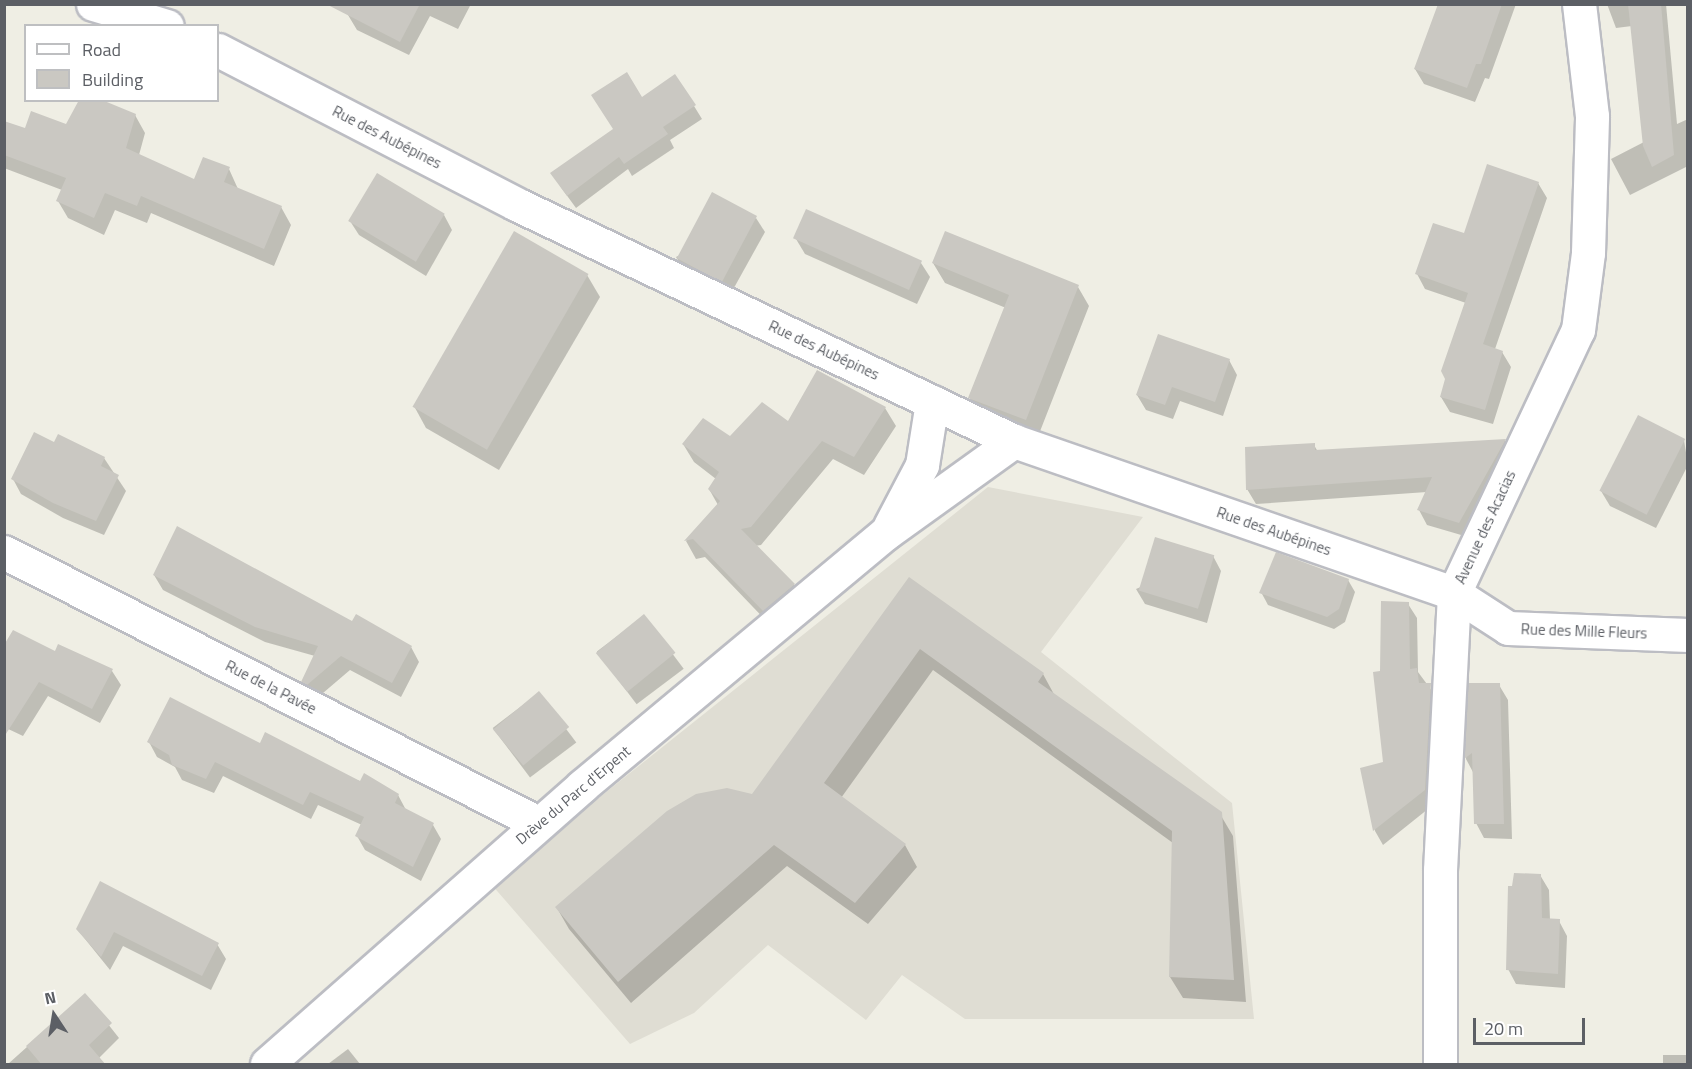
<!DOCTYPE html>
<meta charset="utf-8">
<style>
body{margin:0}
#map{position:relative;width:1692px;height:1069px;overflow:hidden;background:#efeee4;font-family:"Titillium Web",sans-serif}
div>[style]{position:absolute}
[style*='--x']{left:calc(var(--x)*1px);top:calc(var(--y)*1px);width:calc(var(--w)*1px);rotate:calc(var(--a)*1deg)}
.education>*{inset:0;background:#dfddd3}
.shadow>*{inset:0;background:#0003;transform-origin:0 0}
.building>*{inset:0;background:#cac8c2;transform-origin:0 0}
.roads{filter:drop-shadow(2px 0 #bcbdc3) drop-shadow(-2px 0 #bcbdc3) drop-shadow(0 2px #bcbdc3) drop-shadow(0 -2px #bcbdc3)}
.minor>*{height:33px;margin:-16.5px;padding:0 16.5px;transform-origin:16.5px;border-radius:16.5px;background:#fff}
.tertiary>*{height:33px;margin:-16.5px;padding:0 16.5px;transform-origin:16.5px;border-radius:16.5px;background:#fff}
span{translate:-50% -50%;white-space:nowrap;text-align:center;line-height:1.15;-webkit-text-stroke:6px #fff;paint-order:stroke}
.street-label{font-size:15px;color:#5c5f65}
.frame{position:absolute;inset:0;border:6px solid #5c5f65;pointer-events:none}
.legend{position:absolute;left:24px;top:24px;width:195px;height:78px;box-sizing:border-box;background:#fff;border:2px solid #bebfc1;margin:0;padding:8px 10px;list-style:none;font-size:18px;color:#5c5f65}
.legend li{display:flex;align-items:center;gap:12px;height:30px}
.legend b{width:30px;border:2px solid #bebfc1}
.north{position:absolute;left:24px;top:985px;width:60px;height:60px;-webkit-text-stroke:4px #fff;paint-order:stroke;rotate:348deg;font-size:16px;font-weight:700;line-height:24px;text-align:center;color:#5c5f65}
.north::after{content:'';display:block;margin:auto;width:21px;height:27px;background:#5c5f65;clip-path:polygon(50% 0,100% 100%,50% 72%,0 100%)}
.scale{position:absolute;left:1473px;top:1018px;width:112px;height:27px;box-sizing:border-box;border:3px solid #5c5f65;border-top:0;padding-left:8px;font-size:18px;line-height:21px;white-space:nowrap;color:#5c5f65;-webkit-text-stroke:4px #fff;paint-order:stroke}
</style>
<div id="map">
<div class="education">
<i style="clip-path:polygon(988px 487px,1143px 517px,1041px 652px,1232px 803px,1254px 1019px,965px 1019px,902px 975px,866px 1020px,768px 945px,694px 1013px,630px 1044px,491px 884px)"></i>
</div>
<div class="shadow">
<i style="clip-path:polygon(354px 4px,471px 4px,458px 29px,430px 16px,409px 55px,357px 30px,348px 15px)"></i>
<i style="clip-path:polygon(1467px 4px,1516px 4px,1489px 79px,1485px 78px,1475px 102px,1424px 84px,1415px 69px)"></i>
<i style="clip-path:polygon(1607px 4px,1666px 4px,1677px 124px,1688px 119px,1688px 166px,1630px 195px,1611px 159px,1644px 142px,1632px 26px,1616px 28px)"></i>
<i style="clip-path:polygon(642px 99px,694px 106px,702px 119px,670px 140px,674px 148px,632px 176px,628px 169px,576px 208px,560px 186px)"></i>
<i style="clip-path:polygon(135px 115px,145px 133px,139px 155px,195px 181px,229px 169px,238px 189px,281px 207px,291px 225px,274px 266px,151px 213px,147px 223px,115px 210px,104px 235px,68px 218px,58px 201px,62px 190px,4px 168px,4px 122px,26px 130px)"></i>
<i style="clip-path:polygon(1538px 183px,1547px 198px,1495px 349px,1502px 352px,1511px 367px,1493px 424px,1450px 412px,1441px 397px,1466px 303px,1425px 289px,1417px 274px)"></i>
<i style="clip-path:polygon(807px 211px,921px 263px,930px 277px,917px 304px,805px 254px,796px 239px)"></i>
<i style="clip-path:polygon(444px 215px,452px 230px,426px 276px,359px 235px,350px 221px)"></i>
<i style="clip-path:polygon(756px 218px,765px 232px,730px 295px,685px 272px,676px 257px)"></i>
<i style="clip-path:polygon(933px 263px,1078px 287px,1089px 306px,1037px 439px,981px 418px,970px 398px,1006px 308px,945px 283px)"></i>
<i style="clip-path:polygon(587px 275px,600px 297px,499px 470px,426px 428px,414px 406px)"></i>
<i style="clip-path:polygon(1229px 360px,1237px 375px,1223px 416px,1180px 401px,1173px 419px,1146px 410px,1137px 395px)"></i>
<i style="clip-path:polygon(818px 372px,885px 408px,896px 426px,864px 475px,833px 459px,761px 545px,755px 546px,794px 585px,804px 603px,774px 629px,705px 557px,696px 559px,686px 541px,718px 505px,709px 489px,716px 479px,694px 462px,683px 444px,730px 438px,789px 423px)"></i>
<i style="clip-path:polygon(1684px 440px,1688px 465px,1656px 528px,1610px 506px,1601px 491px)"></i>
<i style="clip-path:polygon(1505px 441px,1513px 455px,1468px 537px,1427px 525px,1419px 510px,1427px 492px,1256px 504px,1247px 489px,1314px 445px,1318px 452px)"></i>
<i style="clip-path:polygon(55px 444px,104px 458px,126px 491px,104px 535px,63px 518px,21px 494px,13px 479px)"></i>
<i style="clip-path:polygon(1213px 556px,1221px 571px,1207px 623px,1145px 604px,1136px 589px)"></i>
<i style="clip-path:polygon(154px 575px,353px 623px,411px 647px,419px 662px,401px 697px,350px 670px,316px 699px,303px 682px,315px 656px,265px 642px,163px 590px)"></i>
<i style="clip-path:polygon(909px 579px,1043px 674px,1056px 698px,1220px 814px,1233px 836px,1246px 1002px,1183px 998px,1170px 977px,1173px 843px,933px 670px,841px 798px,905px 845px,917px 867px,868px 924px,787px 866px,631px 1003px,569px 929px,557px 908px,753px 796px)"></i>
<i style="clip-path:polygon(1348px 580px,1355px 592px,1345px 622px,1334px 629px,1268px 605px,1261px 592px)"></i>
<i style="clip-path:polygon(1408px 604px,1417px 618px,1418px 672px,1438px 699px,1433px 805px,1383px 845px,1375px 831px,1362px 769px,1385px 763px,1382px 672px)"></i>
<i style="left:644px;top:616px;width:66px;height:59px;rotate:53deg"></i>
<i style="clip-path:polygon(59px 646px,112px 671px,121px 685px,100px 723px,48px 696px,23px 736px,4px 727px)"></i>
<i style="clip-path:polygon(1470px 685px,1499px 685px,1508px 700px,1512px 839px,1484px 838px,1476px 823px,1474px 774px,1466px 759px)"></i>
<i style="left:539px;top:693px;width:62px;height:58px;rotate:53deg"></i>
<i style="clip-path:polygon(149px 742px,261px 745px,398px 795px,406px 810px,433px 825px,441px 839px,421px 881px,365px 850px,357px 836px,362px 825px,318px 805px,311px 819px,223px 776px,214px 793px,182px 780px,175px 767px,157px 757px)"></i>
<i style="clip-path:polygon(1540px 875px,1549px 890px,1550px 920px,1559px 921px,1567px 936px,1565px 988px,1516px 984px,1508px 969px)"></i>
<i style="clip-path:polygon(100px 883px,217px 944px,226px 959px,211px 990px,123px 946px,110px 970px,77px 929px)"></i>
<i style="clip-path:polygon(85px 995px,119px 1038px,99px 1058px,103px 1064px,8px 1064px)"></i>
<i style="clip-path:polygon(348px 1049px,360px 1064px,328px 1064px)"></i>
<i style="left:1663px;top:1055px;width:25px;height:9px"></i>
</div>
<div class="building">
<i style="clip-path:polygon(326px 4px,420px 4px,400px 42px)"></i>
<i style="clip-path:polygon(1438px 4px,1502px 4px,1481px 64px,1476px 64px,1467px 88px,1414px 69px)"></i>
<i style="clip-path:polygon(1628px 4px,1661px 4px,1674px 155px,1652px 167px,1643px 146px)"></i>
<i style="clip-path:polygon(627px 72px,642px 97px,675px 74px,696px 105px,663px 127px,668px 134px,624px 164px,619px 157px,567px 196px,550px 173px,613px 129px,591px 95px)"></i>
<i style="clip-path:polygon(79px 100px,102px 100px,136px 114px,126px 148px,194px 179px,203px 157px,230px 167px,224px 182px,282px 206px,264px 249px,141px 196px,137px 206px,105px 193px,94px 218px,56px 201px,66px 178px,4px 155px,4px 121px,25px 128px,31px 111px,66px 124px)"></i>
<i style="clip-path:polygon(1487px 164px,1539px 182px,1483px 344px,1503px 351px,1485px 410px,1440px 397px,1445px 379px,1441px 371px,1468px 293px,1415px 274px,1433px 223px,1464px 233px)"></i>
<i style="left:377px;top:173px;width:79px;height:56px;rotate:31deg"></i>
<i style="left:712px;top:192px;width:51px;height:75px;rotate:28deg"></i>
<i style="left:806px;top:209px;width:127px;height:32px;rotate:24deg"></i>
<i style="left:514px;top:231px;width:86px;height:203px;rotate:30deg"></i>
<i style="clip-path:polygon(945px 231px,1079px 285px,1026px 420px,968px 398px,1009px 295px,932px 263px)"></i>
<i style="clip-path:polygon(1158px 334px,1230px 359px,1215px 402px,1172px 387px,1165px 405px,1136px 395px)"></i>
<i style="clip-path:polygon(817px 370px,886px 407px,854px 457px,822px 441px,751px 527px,741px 529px,795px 584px,763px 611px,693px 539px,684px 541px,720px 501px,708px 489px,719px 472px,682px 444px,703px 418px,730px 436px,762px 402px,788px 421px)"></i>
<i style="left:1638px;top:415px;width:53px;height:85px;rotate:27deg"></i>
<i style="clip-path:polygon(34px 432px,54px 442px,58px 434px,105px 457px,101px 466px,119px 475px,96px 521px,53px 503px,11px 479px)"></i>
<i style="clip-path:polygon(1506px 439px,1459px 523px,1417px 510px,1432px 477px,1246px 490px,1245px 447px,1315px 443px,1315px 450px)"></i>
<i style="clip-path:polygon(177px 526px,352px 621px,356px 614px,412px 646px,392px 683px,341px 656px,307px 685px,301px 682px,318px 646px,255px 627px,153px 575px)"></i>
<i style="left:1155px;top:537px;width:62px;height:56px;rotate:17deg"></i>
<i style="clip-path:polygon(1276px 552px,1349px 579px,1339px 609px,1327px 617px,1259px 593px)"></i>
<i style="clip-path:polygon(909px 577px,1044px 673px,1038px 682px,1222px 812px,1234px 980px,1169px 977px,1172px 831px,920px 649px,824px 783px,906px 844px,855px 903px,774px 845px,618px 982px,555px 907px,667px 811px,696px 794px,727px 788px,752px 794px)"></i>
<i style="clip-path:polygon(1381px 601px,1409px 602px,1410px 669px,1417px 668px,1419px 683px,1431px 683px,1425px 790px,1373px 831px,1360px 768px,1383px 762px,1373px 672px,1380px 671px)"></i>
<i style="left:644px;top:614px;width:50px;height:62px;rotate:51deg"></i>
<i style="clip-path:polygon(13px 630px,55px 651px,58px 644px,113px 669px,92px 709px,39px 682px,4px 737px,4px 645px)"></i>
<i style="clip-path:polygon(1468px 683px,1500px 683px,1504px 824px,1474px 824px,1472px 753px,1464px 759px)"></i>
<i style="left:539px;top:691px;width:47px;height:60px;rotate:50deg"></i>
<i style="clip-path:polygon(170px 697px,260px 743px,265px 732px,360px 781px,364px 773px,399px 794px,395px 803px,434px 823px,413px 867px,355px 836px,364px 817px,310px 792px,303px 805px,215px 762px,206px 779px,172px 765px,169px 755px,147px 742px)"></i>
<i style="clip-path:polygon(1514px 873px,1541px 874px,1542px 918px,1560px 919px,1558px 974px,1506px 970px,1508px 886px,1512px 886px)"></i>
<i style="clip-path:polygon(100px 881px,219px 943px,202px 976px,114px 932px,101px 957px,76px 929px)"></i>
<i style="clip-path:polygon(85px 993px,112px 1023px,89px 1045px,106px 1065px,42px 1065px,26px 1046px)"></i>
</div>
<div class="roads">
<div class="minor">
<i style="--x:93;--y:4;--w:77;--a:16.6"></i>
<i style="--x:218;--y:50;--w:335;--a:27.3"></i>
<i style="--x:516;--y:204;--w:552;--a:25.45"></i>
<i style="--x:1014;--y:441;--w:466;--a:19.1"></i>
<i style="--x:1454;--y:593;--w:64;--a:32.9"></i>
<i style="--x:1508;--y:628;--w:180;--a:2.2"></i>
<i style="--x:890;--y:526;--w:69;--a:-62.3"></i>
<i style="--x:922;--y:465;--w:64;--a:-81"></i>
<i style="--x:4;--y:552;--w:599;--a:26.91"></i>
<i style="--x:267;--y:1064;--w:420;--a:-41.4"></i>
<i style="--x:582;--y:786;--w:396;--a:-39.8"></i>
<i style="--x:886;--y:533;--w:158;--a:-35.7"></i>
</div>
<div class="tertiary">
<i style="--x:1440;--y:1064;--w:194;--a:-90"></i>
<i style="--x:1440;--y:870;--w:277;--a:-87.1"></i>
<i style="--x:1454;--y:593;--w:291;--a:-64.8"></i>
<i style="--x:1578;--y:330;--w:78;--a:-82.6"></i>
<i style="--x:1588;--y:253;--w:137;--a:-88.3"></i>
<i style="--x:1592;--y:116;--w:113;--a:-96.6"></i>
</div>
</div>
<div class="street-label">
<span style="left:387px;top:137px;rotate:27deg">Rue des Aubépines</span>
<span style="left:824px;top:350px;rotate:25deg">Rue des Aubépines</span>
<span style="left:1485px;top:527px;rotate:-65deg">Avenue des Acacias</span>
<span style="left:1274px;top:531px;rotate:19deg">Rue des Aubépines</span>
<span style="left:1584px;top:631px;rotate:2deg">Rue des Mille Fleurs</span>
<span style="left:271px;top:687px;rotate:27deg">Rue de la Pavée</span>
<span style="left:573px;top:795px;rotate:-40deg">Drève du Parc d'Erpent</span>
</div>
<div class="frame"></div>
<ul class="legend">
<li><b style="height:8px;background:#fff"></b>Road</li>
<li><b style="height:16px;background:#cac8c2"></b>Building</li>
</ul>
<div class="north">N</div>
<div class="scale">20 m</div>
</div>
